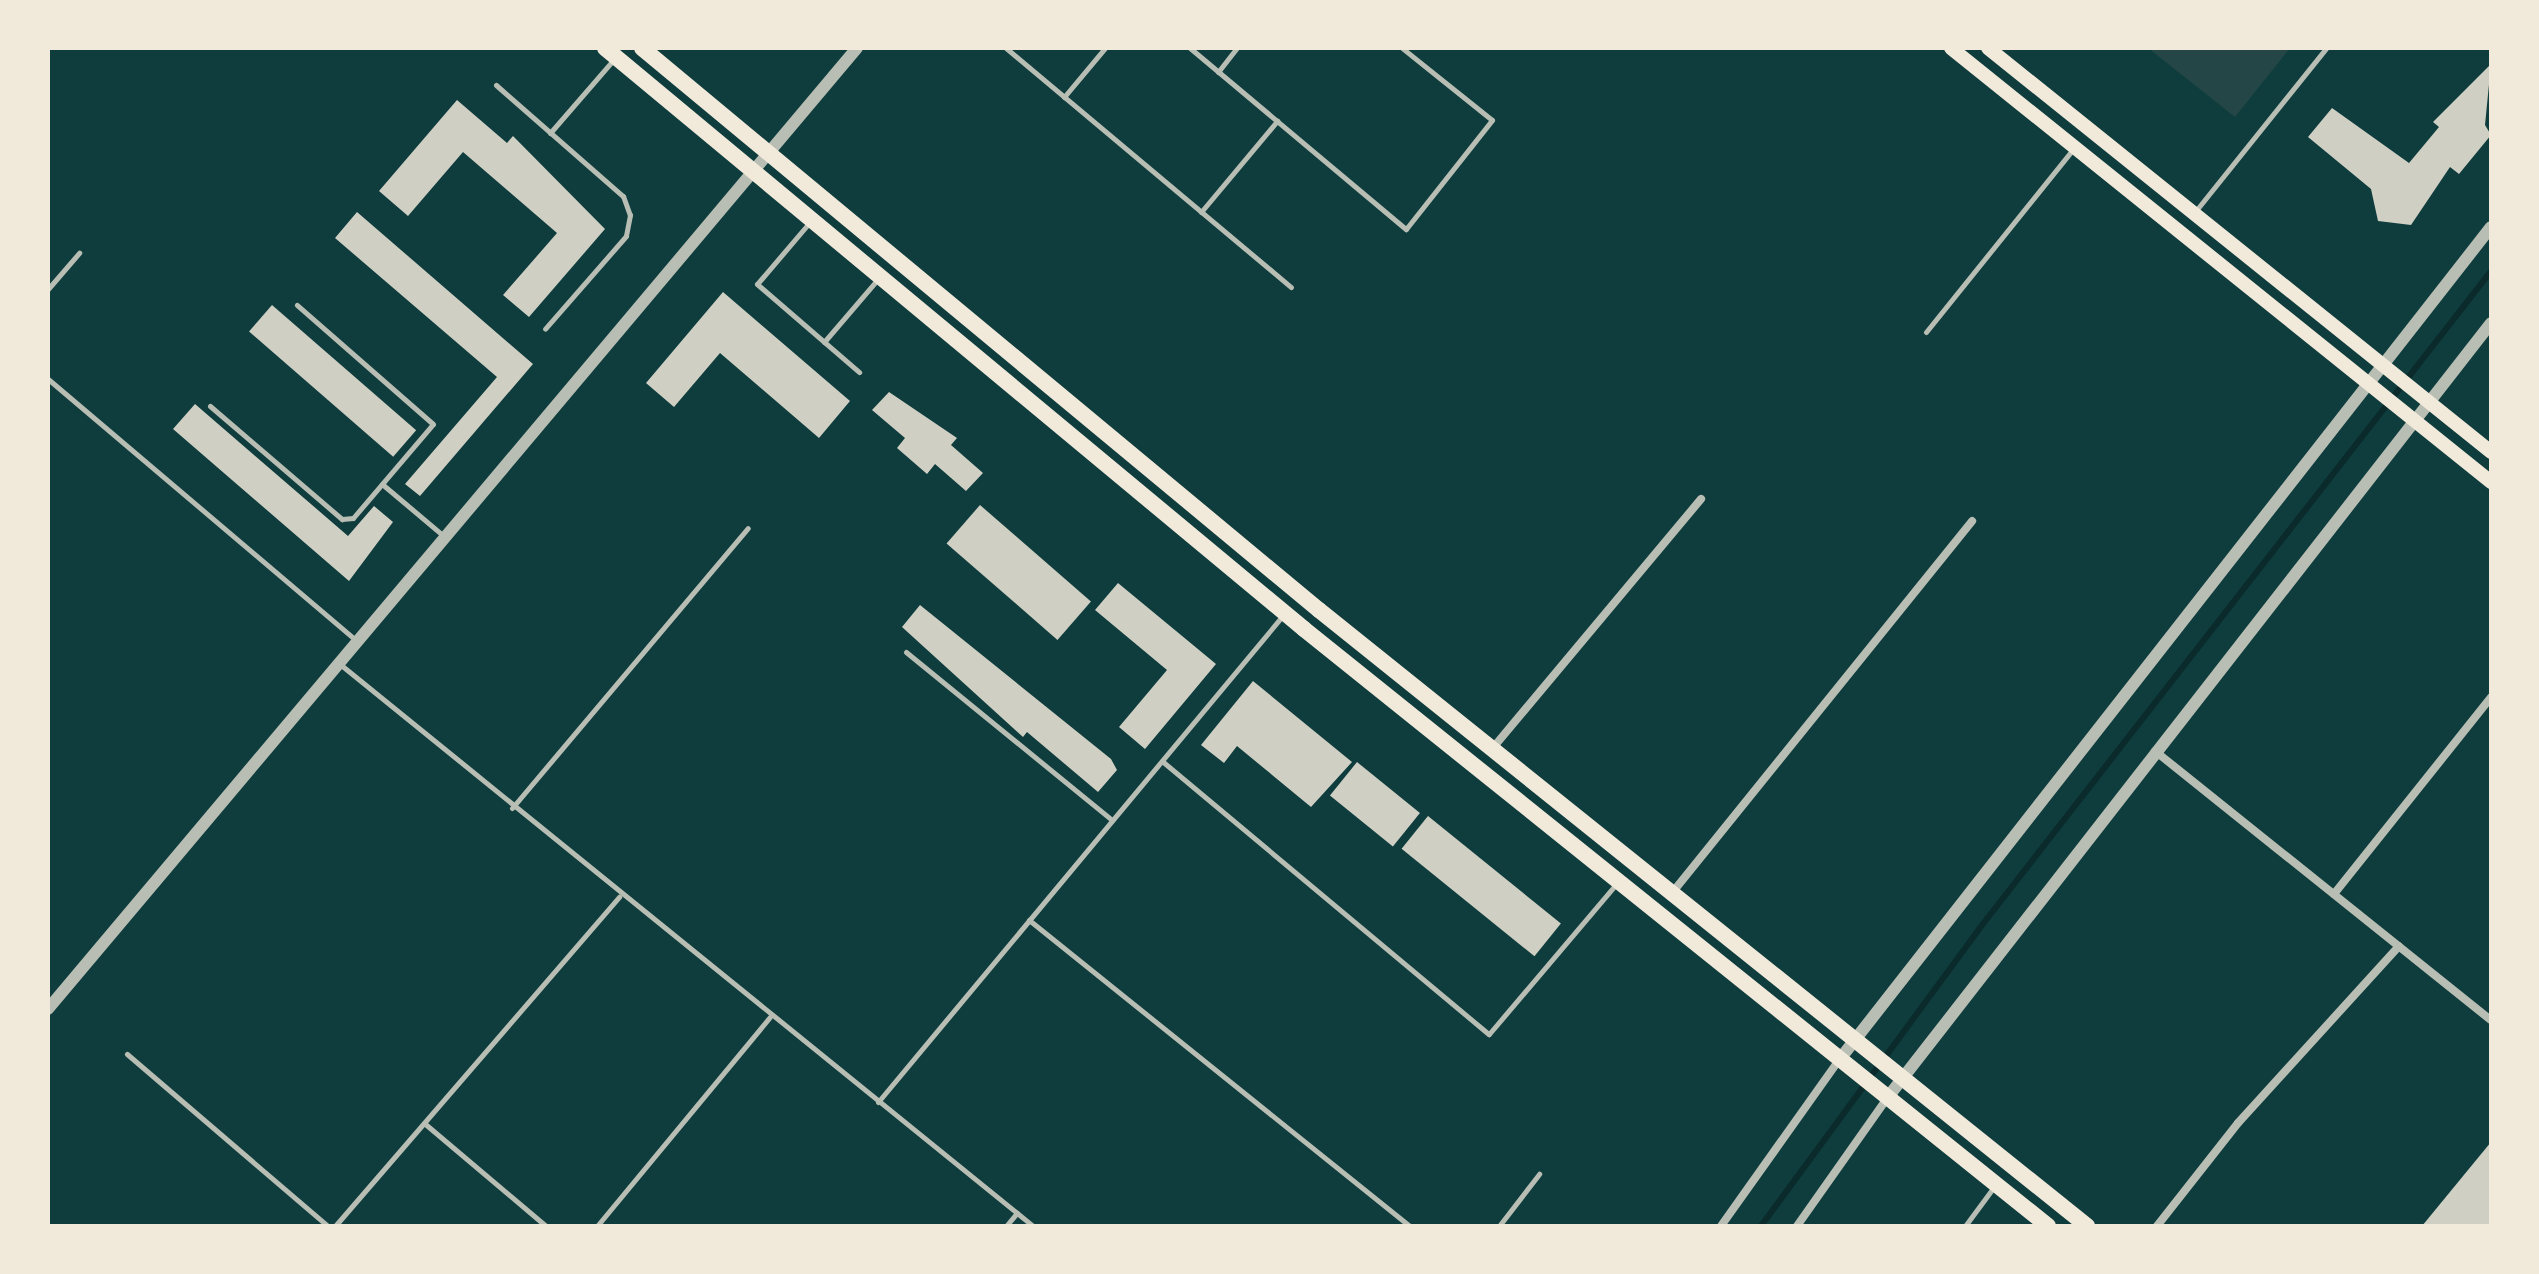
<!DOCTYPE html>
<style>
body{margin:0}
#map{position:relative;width:2539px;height:1274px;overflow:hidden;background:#0f3d3e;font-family:"IBM Plex Sans",sans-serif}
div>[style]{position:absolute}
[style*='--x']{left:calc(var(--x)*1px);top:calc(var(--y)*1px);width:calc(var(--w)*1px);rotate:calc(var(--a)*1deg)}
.green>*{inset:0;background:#244646}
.stream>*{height:6px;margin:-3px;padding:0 3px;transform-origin:3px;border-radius:3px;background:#0a2a2b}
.building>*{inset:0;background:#cfcfc3;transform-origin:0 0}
.service>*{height:5px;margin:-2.5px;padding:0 2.5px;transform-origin:2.5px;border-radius:2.5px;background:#b8beb3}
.minor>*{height:8px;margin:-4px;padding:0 4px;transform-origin:4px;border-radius:4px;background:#b8beb3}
.tertiary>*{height:12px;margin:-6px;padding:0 6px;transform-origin:6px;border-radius:6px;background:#b8beb3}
.secondary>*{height:14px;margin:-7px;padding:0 7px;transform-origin:7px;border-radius:7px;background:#f1e9da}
.trunk>*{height:16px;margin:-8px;padding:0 8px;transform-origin:8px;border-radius:8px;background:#f1e9da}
span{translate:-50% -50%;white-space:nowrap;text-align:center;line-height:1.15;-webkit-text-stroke:7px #f1e9da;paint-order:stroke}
.frame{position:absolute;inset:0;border:50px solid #f1e9da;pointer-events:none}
</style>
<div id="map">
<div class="green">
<i style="clip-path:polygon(2148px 48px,2290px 48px,2235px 117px)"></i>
</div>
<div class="stream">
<i style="--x:1761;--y:1226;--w:368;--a:-53.7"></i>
<i style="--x:1979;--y:929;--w:834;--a:-52.11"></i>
</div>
<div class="building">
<i style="clip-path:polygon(2491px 64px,2485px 125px,2491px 135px,2459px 174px,2450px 167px,2411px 225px,2378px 221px,2371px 189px,2308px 137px,2332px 108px,2409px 163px,2439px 127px,2433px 122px)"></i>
<i style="clip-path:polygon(457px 100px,507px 143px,513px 136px,605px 229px,529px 317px,503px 295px,557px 233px,463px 152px,408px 216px,379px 191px)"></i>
<i style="clip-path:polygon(357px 212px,533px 364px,420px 496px,405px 484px,497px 377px,335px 238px)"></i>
<i style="clip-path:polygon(723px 292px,850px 401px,819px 438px,720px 353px,674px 407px,646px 383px)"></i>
<i style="left:272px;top:305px;width:191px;height:35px;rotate:41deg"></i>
<i style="clip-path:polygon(889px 392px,957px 438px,951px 445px,983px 473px,966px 491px,935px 464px,927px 474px,897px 448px,905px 438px,872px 410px)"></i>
<i style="clip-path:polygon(195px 404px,348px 536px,374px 506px,393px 522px,349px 581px,173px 429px)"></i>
<i style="left:980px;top:505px;width:147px;height:51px;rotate:41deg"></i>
<i style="clip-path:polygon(1118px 583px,1216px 664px,1145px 749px,1119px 727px,1167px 670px,1095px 610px)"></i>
<i style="clip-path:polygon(920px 605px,1111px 759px,1117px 770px,1098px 792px,1027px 732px,1023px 737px,902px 627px)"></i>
<i style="clip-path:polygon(1253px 681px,1352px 762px,1311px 807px,1237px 746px,1224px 763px,1201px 745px)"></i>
<i style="left:1357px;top:762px;width:81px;height:43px;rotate:39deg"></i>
<i style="left:1428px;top:816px;width:171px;height:42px;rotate:39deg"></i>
<i style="clip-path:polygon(2491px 1142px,2491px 1226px,2422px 1226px)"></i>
</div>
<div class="service">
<i style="--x:1006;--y:48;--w:372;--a:40"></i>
<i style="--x:1190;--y:48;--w:282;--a:40"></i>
<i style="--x:1406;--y:229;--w:139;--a:-51.7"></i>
<i style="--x:1492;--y:120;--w:115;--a:-141.3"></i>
<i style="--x:1218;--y:72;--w:31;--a:-52"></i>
<i style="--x:496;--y:85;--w:169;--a:41.2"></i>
<i style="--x:623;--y:196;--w:20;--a:70"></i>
<i style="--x:630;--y:215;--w:21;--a:101"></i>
<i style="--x:626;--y:236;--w:123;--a:131.1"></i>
<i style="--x:1064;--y:97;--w:64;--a:-50.1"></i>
<i style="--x:550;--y:133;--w:99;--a:-49.1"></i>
<i style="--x:1201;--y:212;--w:119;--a:-50.1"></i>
<i style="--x:2194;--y:213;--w:211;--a:-51.3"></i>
<i style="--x:809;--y:223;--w:80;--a:130.4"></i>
<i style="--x:757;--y:284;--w:135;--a:40.8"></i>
<i style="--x:48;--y:289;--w:48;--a:-49.3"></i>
<i style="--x:1926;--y:332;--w:235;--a:-51.2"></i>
<i style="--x:824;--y:342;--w:83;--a:-49.4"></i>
<i style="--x:48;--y:379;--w:404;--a:40.3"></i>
<i style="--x:210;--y:406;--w:174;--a:40.6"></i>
<i style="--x:342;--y:519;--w:11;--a:-5"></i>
<i style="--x:353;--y:518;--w:123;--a:-49.6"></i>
<i style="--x:433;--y:424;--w:181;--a:-138.8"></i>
<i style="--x:382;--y:484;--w:82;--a:40.1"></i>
<i style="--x:906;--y:652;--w:266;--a:39.2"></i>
<i style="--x:341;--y:665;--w:891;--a:39.03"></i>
<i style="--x:1162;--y:761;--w:426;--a:39.9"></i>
<i style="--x:1489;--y:1034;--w:199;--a:-49.7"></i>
<i style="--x:512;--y:808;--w:366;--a:-49.9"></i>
<i style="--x:1029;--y:920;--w:488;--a:38.8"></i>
<i style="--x:127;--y:1054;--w:265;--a:40.6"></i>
<i style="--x:878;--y:1102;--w:635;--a:-50.24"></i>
<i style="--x:424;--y:1123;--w:160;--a:40.2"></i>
<i style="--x:335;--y:1226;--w:435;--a:-49.2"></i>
<i style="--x:597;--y:1226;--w:271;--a:-50.4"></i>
<i style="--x:1006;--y:1226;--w:17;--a:-50"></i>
<i style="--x:1499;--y:1226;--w:66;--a:-52.4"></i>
<i style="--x:1965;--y:1226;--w:47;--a:-53.6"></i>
</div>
<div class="minor">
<i style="--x:1492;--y:749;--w:326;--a:-50.1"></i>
<i style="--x:2155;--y:751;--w:430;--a:38.7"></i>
<i style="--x:1672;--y:893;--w:478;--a:-51.1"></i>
<i style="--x:2334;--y:894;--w:252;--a:-51.4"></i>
<i style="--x:1721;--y:1226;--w:204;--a:-54.6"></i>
<i style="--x:1797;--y:1226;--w:158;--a:-54.8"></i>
<i style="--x:2157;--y:1226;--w:131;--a:-51.8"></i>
<i style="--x:2238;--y:1123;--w:239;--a:-47.7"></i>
</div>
<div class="tertiary">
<i style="--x:48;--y:1009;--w:1256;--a:-49.91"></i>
<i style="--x:1840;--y:1059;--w:1056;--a:-51.96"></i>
<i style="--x:1888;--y:1097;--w:981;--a:-52.08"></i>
</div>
<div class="secondary">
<i style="--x:1951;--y:48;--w:693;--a:38.79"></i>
<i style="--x:1988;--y:48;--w:645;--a:38.77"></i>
</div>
<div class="trunk">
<i style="--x:605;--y:48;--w:909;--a:39.73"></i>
<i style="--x:1304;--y:629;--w:954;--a:38.74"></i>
<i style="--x:642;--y:48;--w:880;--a:39.7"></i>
<i style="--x:1319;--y:610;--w:985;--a:38.73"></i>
</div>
<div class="frame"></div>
</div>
